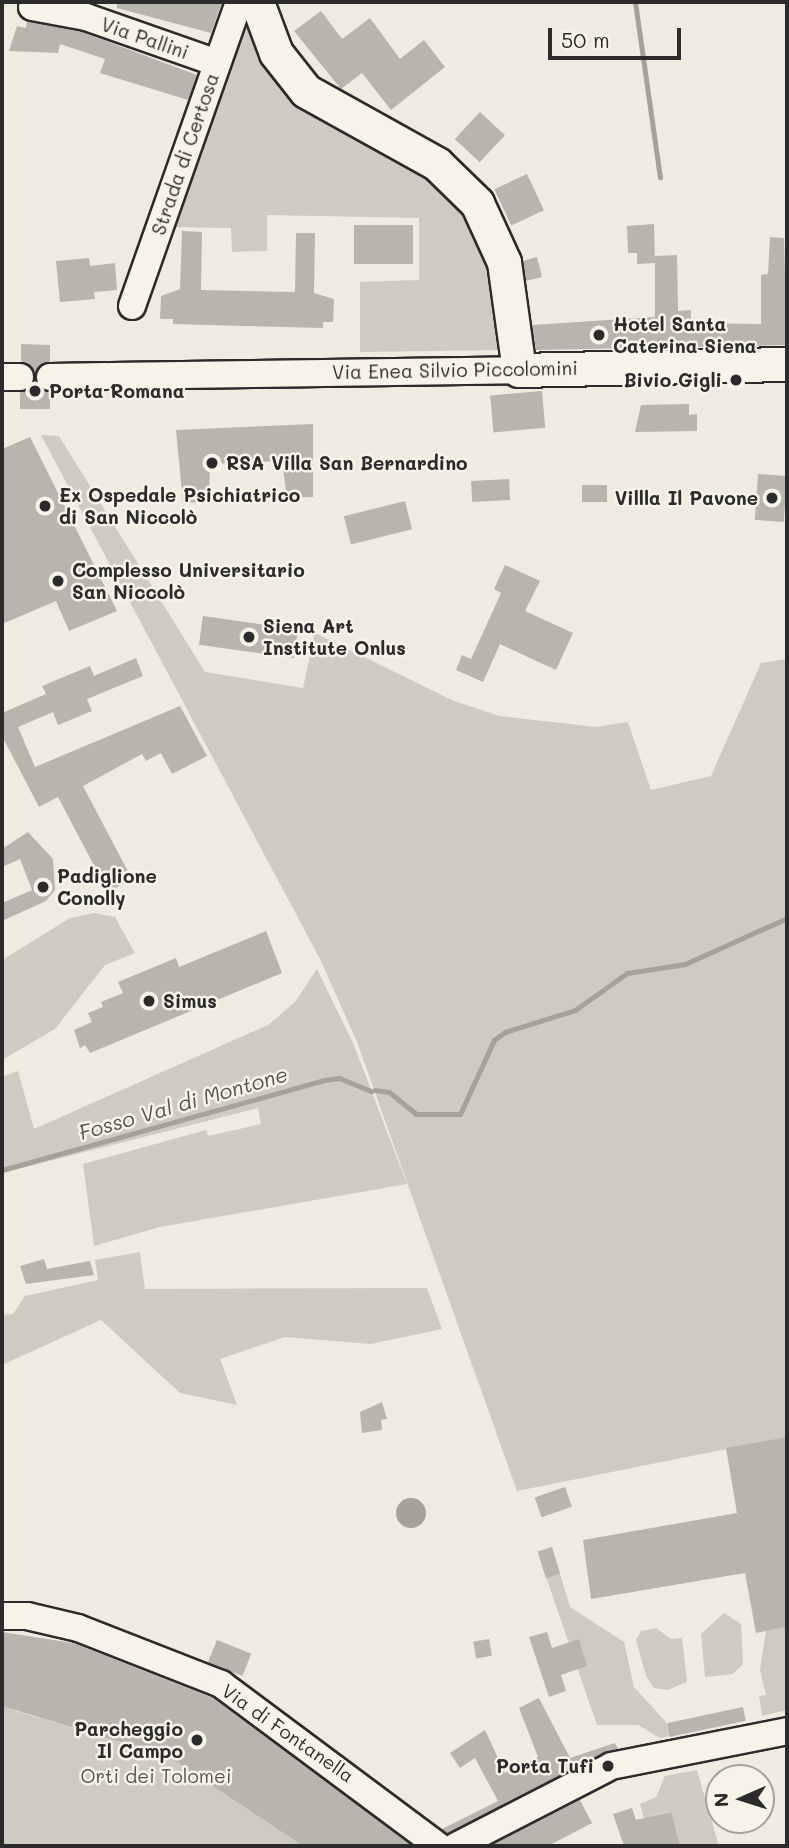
<!DOCTYPE html>
<meta charset="utf-8">
<style>
body{margin:0}
#map{position:relative;width:789px;height:1848px;overflow:hidden;background:#efebe0;font-family:Mali,sans-serif}
div>[style]{position:absolute}
[style*='--x']{left:calc(var(--x)*1px);top:calc(var(--y)*1px);width:calc(var(--w)*1px);rotate:calc(var(--a)*1deg)}
.green>*{inset:0;background:#cfcbc2}
.water>*{inset:0;background:#a4a29a}
.round{border-radius:50%}
.stream>*{height:5px;margin:-2.5px;padding:0 2.5px;transform-origin:2.5px;border-radius:2.5px;background:#a4a29a}
.building>*{inset:0;background:#b8b5ae;transform-origin:0 0}
.roads{filter:drop-shadow(2px 0 #2b2b2b) drop-shadow(-2px 0 #2b2b2b) drop-shadow(0 2px #2b2b2b) drop-shadow(0 -2px #2b2b2b)}
.minor>*{height:26px;margin:-13px;padding:0 13px;transform-origin:13px;border-radius:13px;background:#f7f3e8}
.major>*{height:33px;margin:-16.5px;padding:0 16.5px;transform-origin:16.5px;border-radius:16.5px;background:#f7f3e8}
.dots>*{width:19px;height:19px;translate:-50% -50%;box-sizing:border-box;border:4px solid #f7f3e8;border-radius:50%}
span{translate:-50% -50%;white-space:nowrap;text-align:center;line-height:1.15;-webkit-text-stroke:5px #f7f3e8;paint-order:stroke}
.street-label{font-size:19px;color:#2b2b2b}
.poi-label{font-size:19px;color:#2b2b2b;font-weight:700}
.left{translate:0 -50%;text-align:left}
.right{translate:-100% -50%;text-align:right}
.park-label{font-size:19px;color:#545351}
.water-label{font-size:21px;color:#555552;font-style:italic}
.frame{position:absolute;inset:0;border:4px solid #2b2b2b;pointer-events:none}
.north{position:absolute;left:705px;top:1764px;width:70px;height:70px;box-sizing:border-box;background:#f7f3e8;border:2px solid #a5a39c;border-radius:50%;rotate:267deg;font-size:19px;font-weight:700;line-height:28px;text-align:center;color:#2b2b2b}
.north::after{content:'';display:block;margin:auto;width:24px;height:32px;background:#2b2b2b;clip-path:polygon(50% 0,100% 100%,50% 72%,0 100%)}
.scale{position:absolute;left:548px;top:28px;width:133px;height:32px;box-sizing:border-box;border:4px solid #2b2b2b;border-top:0;padding-left:9px;font-size:21px;line-height:24px;white-space:nowrap;color:#2b2b2b;-webkit-text-stroke:5px #f7f3e8;paint-order:stroke}
</style>
<div id="map">
<div class="green">
<i style="clip-path:polygon(240px 17px,428px 169px,484px 236px,504px 350px,360px 352px,360px 282px,419px 280px,419px 218px,267px 215px,267px 251px,232px 252px,231px 228px,167px 227px)"></i>
<i style="clip-path:polygon(41px 435px,59px 436px,205px 672px,303px 688px,315px 633px,454px 701px,500px 716px,596px 727px,628px 722px,651px 790px,711px 776px,761px 663px,787px 659px,787px 1437px,517px 1491px,357px 1042px,321px 961px)"></i>
<i style="clip-path:polygon(95px 913px,115px 917px,135px 953px,105px 965px,55px 1029px,2px 1060px,2px 960px,70px 918px)"></i>
<i style="clip-path:polygon(317px 969px,354px 1045px,407px 1184px,160px 1227px,94px 1246px,83px 1164px,206px 1130px,208px 1136px,261px 1124px,258px 1108px,2px 1173px,2px 1077px,18px 1071px,34px 1129px,268px 1025px,295px 1002px)"></i>
<i style="clip-path:polygon(140px 1252px,145px 1289px,427px 1288px,442px 1329px,371px 1344px,285px 1337px,220px 1359px,237px 1405px,180px 1393px,101px 1320px,2px 1365px,2px 1315px,13px 1314px,25px 1296px,98px 1280px,95px 1260px)"></i>
<i style="clip-path:polygon(560px 1574px,570px 1607px,624px 1642px,634px 1687px,666px 1722px,669px 1736px,660px 1738px,638px 1725px,597px 1725px,546px 1577px)"></i>
<i style="clip-path:polygon(724px 1613px,741px 1624px,743px 1664px,733px 1674px,705px 1677px,701px 1634px)"></i>
<i style="clip-path:polygon(787px 1627px,787px 1710px,762px 1716px,759px 1696px,766px 1695px,760px 1670px,766px 1631px)"></i>
<i style="clip-path:polygon(656px 1628px,671px 1639px,682px 1638px,687px 1682px,667px 1690px,654px 1688px,646px 1676px,636px 1640px,641px 1631px)"></i>
<i style="clip-path:polygon(12px 1704px,13px 1710px,169px 1757px,303px 1846px,2px 1846px,2px 1706px)"></i>
<i style="clip-path:polygon(697px 1770px,719px 1846px,680px 1846px,670px 1812px,651px 1816px,657px 1838px,650px 1840px,640px 1804px,656px 1797px,665px 1776px)"></i>
</div>
<div class="water">
<i class="round" style="left:396px;top:1498px;width:30px;height:30px"></i>
</div>
<div class="stream">
<i style="--x:635;--y:2;--w:177;--a:81.9"></i>
<i style="--x:375;--y:1090;--w:14;--a:8"></i>
<i style="--x:389;--y:1092;--w:35;--a:39"></i>
<i style="--x:416;--y:1114;--w:44;--a:0"></i>
<i style="--x:460;--y:1114;--w:81;--a:-65.3"></i>
<i style="--x:494;--y:1040;--w:14;--a:-36"></i>
<i style="--x:505;--y:1032;--w:73;--a:-17.4"></i>
<i style="--x:575;--y:1010;--w:64;--a:-35.4"></i>
<i style="--x:627;--y:973;--w:59;--a:-8.8"></i>
<i style="--x:685;--y:964;--w:112;--a:-24.3"></i>
<i style="--x:2;--y:1170;--w:335;--a:-15.6"></i>
<i style="--x:325;--y:1080;--w:14;--a:-8"></i>
<i style="--x:339;--y:1078;--w:35;--a:22"></i>
</div>
<div class="building">
<i style="clip-path:polygon(117px 2px,222px 2px,211px 33px,117px 8px)"></i>
<i style="clip-path:polygon(321px 11px,342px 39px,370px 18px,400px 59px,424px 40px,445px 67px,391px 110px,362px 73px,341px 89px,294px 31px)"></i>
<i style="clip-path:polygon(27px 21px,82px 32px,197px 75px,188px 100px,100px 73px,105px 59px,60px 44px,58px 53px,9px 51px,17px 26px,26px 28px)"></i>
<i style="left:480px;top:112px;width:34px;height:37px;rotate:43deg"></i>
<i style="left:527px;top:174px;width:40px;height:36px;rotate:65deg"></i>
<i style="clip-path:polygon(654px 224px,655px 263px,637px 264px,637px 253px,628px 253px,627px 226px)"></i>
<i style="left:354px;top:225px;width:59px;height:39px"></i>
<i style="clip-path:polygon(182px 231px,202px 232px,201px 290px,295px 292px,296px 233px,315px 233px,314px 293px,334px 299px,333px 322px,323px 322px,323px 328px,173px 324px,173px 319px,160px 319px,161px 296px,180px 289px)"></i>
<i style="clip-path:polygon(770px 237px,784px 238px,787px 345px,536px 350px,532px 325px,655px 317px,655px 256px,677px 255px,678px 311px,691px 310px,691px 323px,761px 324px,761px 275px,768px 274px)"></i>
<i style="clip-path:polygon(537px 257px,542px 277px,526px 281px,523px 261px)"></i>
<i style="clip-path:polygon(89px 258px,90px 266px,115px 263px,117px 290px,94px 292px,95px 299px,60px 302px,56px 261px)"></i>
<i style="clip-path:polygon(21px 344px,50px 345px,50px 361px,35px 374px,21px 361px)"></i>
<i style="clip-path:polygon(35px 380px,50px 393px,50px 409px,20px 409px,20px 393px)"></i>
<i style="left:542px;top:391px;width:37px;height:52px;rotate:85deg"></i>
<i style="clip-path:polygon(689px 404px,689px 415px,697px 414px,697px 431px,635px 432px,641px 405px)"></i>
<i style="clip-path:polygon(313px 424px,313px 497px,287px 498px,282px 461px,210px 464px,209px 502px,183px 503px,176px 430px)"></i>
<i style="clip-path:polygon(30px 437px,117px 611px,69px 631px,56px 601px,2px 624px,2px 449px)"></i>
<i style="left:758px;top:474px;width:29px;height:46px;rotate:4deg"></i>
<i style="left:509px;top:479px;width:21px;height:38px;rotate:87deg"></i>
<i style="left:607px;top:485px;width:17px;height:25px;rotate:90deg"></i>
<i style="left:405px;top:501px;width:29px;height:63px;rotate:76deg"></i>
<i style="clip-path:polygon(505px 565px,540px 581px,525px 611px,573px 633px,556px 670px,500px 644px,483px 682px,456px 670px,462px 655px,471px 659px,501px 593px,494px 589px)"></i>
<i style="left:203px;top:616px;width:96px;height:29px;rotate:8deg"></i>
<i style="clip-path:polygon(136px 658px,143px 676px,87px 699px,92px 711px,58px 725px,53px 712px,18px 727px,35px 767px,180px 706px,207px 756px,172px 774px,161px 753px,146px 761px,142px 754px,83px 786px,132px 879px,108px 892px,58px 797px,39px 807px,2px 736px,2px 713px,46px 694px,42px 686px,90px 666px,94px 676px)"></i>
<i style="clip-path:polygon(28px 832px,53px 859px,55px 890px,46px 901px,2px 921px,2px 903px,32px 890px,20px 859px,2px 867px,2px 849px)"></i>
<i style="clip-path:polygon(266px 931px,282px 973px,90px 1053px,85px 1045px,80px 1048px,74px 1030px,92px 1022px,88px 1013px,103px 1007px,101px 1002px,123px 993px,118px 982px,176px 958px,179px 967px)"></i>
<i style="clip-path:polygon(44px 1259px,47px 1269px,90px 1261px,94px 1275px,26px 1284px,20px 1266px)"></i>
<i style="clip-path:polygon(382px 1402px,387px 1419px,381px 1420px,382px 1430px,362px 1433px,360px 1412px)"></i>
<i style="clip-path:polygon(787px 1437px,787px 1627px,756px 1633px,745px 1573px,591px 1599px,583px 1540px,737px 1513px,726px 1448px)"></i>
<i style="left:565px;top:1487px;width:21px;height:32px;rotate:71deg"></i>
<i style="left:552px;top:1547px;width:28px;height:15px;rotate:73deg"></i>
<i style="clip-path:polygon(2px 1632px,73px 1643px,213px 1698px,412px 1846px,303px 1846px,169px 1757px,2px 1706px)"></i>
<i style="clip-path:polygon(547px 1632px,552px 1648px,579px 1639px,587px 1666px,561px 1675px,566px 1691px,549px 1697px,529px 1637px)"></i>
<i style="left:489px;top:1639px;width:17px;height:16px;rotate:80deg"></i>
<i style="left:217px;top:1640px;width:37px;height:24px;rotate:22deg"></i>
<i style="clip-path:polygon(539px 1698px,570px 1758px,615px 1743px,618px 1749px,447px 1833px,442px 1829px,498px 1801px,475px 1758px,460px 1768px,450px 1753px,485px 1730px,505px 1773px,538px 1757px,519px 1708px)"></i>
<i style="left:743px;top:1707px;width:14px;height:78px;rotate:78deg"></i>
<i style="clip-path:polygon(580px 1800px,592px 1823px,548px 1846px,490px 1846px)"></i>
<i style="clip-path:polygon(632px 1808px,636px 1820px,671px 1812px,680px 1846px,624px 1846px,613px 1814px)"></i>
</div>
<div class="roads">
<div class="minor">
<i style="--x:32;--y:7;--w:55;--a:10.5"></i>
<i style="--x:86;--y:17;--w:139;--a:19.3"></i>
<i style="--x:132;--y:306;--w:322;--a:-70.6"></i>
<i style="--x:111;--y:376;--w:408;--a:-0.8"></i>
<i style="--x:2;--y:377;--w:18;--a:0"></i>
<i style="--x:50;--y:377;--w:56;--a:-1"></i>
<i style="--x:2;--y:1616;--w:25;--a:0"></i>
<i style="--x:27;--y:1616;--w:52;--a:13.2"></i>
<i style="--x:78;--y:1628;--w:154;--a:21.4"></i>
<i style="--x:221;--y:1684;--w:271;--a:36.7"></i>
<i style="--x:611;--y:1766;--w:179;--a:-11.2"></i>
<i style="--x:456;--y:1846;--w:169;--a:-27.2"></i>
</div>
<div class="major">
<i style="--x:257;--y:2;--w:54;--a:69.6"></i>
<i style="--x:276;--y:53;--w:48;--a:51.7"></i>
<i style="--x:306;--y:91;--w:150;--a:29.1"></i>
<i style="--x:437;--y:164;--w:56;--a:44.3"></i>
<i style="--x:477;--y:203;--w:65;--a:65.4"></i>
<i style="--x:504;--y:262;--w:109;--a:82.1"></i>
<i style="--x:519;--y:370;--w:268;--a:-1.3"></i>
</div>
</div>
<div class="dots">
<i style="left:599px;top:335px;background:#2b2b2b"></i>
<i style="left:736px;top:380px;background:#2b2b2b"></i>
<i style="left:35px;top:391px;background:#2b2b2b"></i>
<i style="left:212px;top:463px;background:#2b2b2b"></i>
<i style="left:772px;top:498px;background:#2b2b2b"></i>
<i style="left:45px;top:506px;background:#2b2b2b"></i>
<i style="left:58px;top:581px;background:#2b2b2b"></i>
<i style="left:249px;top:637px;background:#2b2b2b"></i>
<i style="left:43px;top:887px;background:#2b2b2b"></i>
<i style="left:149px;top:1001px;background:#2b2b2b"></i>
<i style="left:197px;top:1740px;background:#2b2b2b"></i>
<i style="left:608px;top:1766px;background:#2b2b2b"></i>
</div>
<div class="street-label">
<span style="left:145px;top:38px;rotate:19deg">Via Pallini</span>
<span style="left:185px;top:154px;rotate:-71deg">Strada di Certosa</span>
<span style="left:455px;top:370px;rotate:-1deg">Via Enea Silvio Piccolomini</span>
<span style="left:288px;top:1733px;rotate:35deg">Via di Fontanella</span>
</div>
<div class="poi-label">
<span class="left" style="left:613px;top:335px">Hotel Santa<br>Caterina Siena</span>
<span class="right" style="left:722px;top:380px">Bivio Gigli</span>
<span class="left" style="left:49px;top:391px">Porta Romana</span>
<span class="left" style="left:226px;top:463px">RSA Villa San Bernardino</span>
<span class="left" style="left:59px;top:506px">Ex Ospedale Psichiatrico<br>di San Niccolò</span>
<span class="right" style="left:758px;top:498px">Villla Il Pavone</span>
<span class="left" style="left:72px;top:581px">Complesso Universitario<br>San Niccolò</span>
<span class="left" style="left:263px;top:637px">Siena Art<br>Institute Onlus</span>
<span class="left" style="left:57px;top:887px">Padiglione<br>Conolly</span>
<span class="left" style="left:163px;top:1001px">Simus</span>
<span class="right" style="left:183px;top:1740px">Parcheggio<br>Il Campo</span>
<span class="right" style="left:594px;top:1766px">Porta Tufi</span>
</div>
<div class="park-label">
<span style="left:156px;top:1776px">Orti dei Tolomei</span>
</div>
<div class="water-label">
<span style="left:183px;top:1103px;rotate:-16deg">Fosso Val di Montone</span>
</div>
<div class="frame"></div>
<div class="north">N</div>
<div class="scale">50 m</div>
</div>
